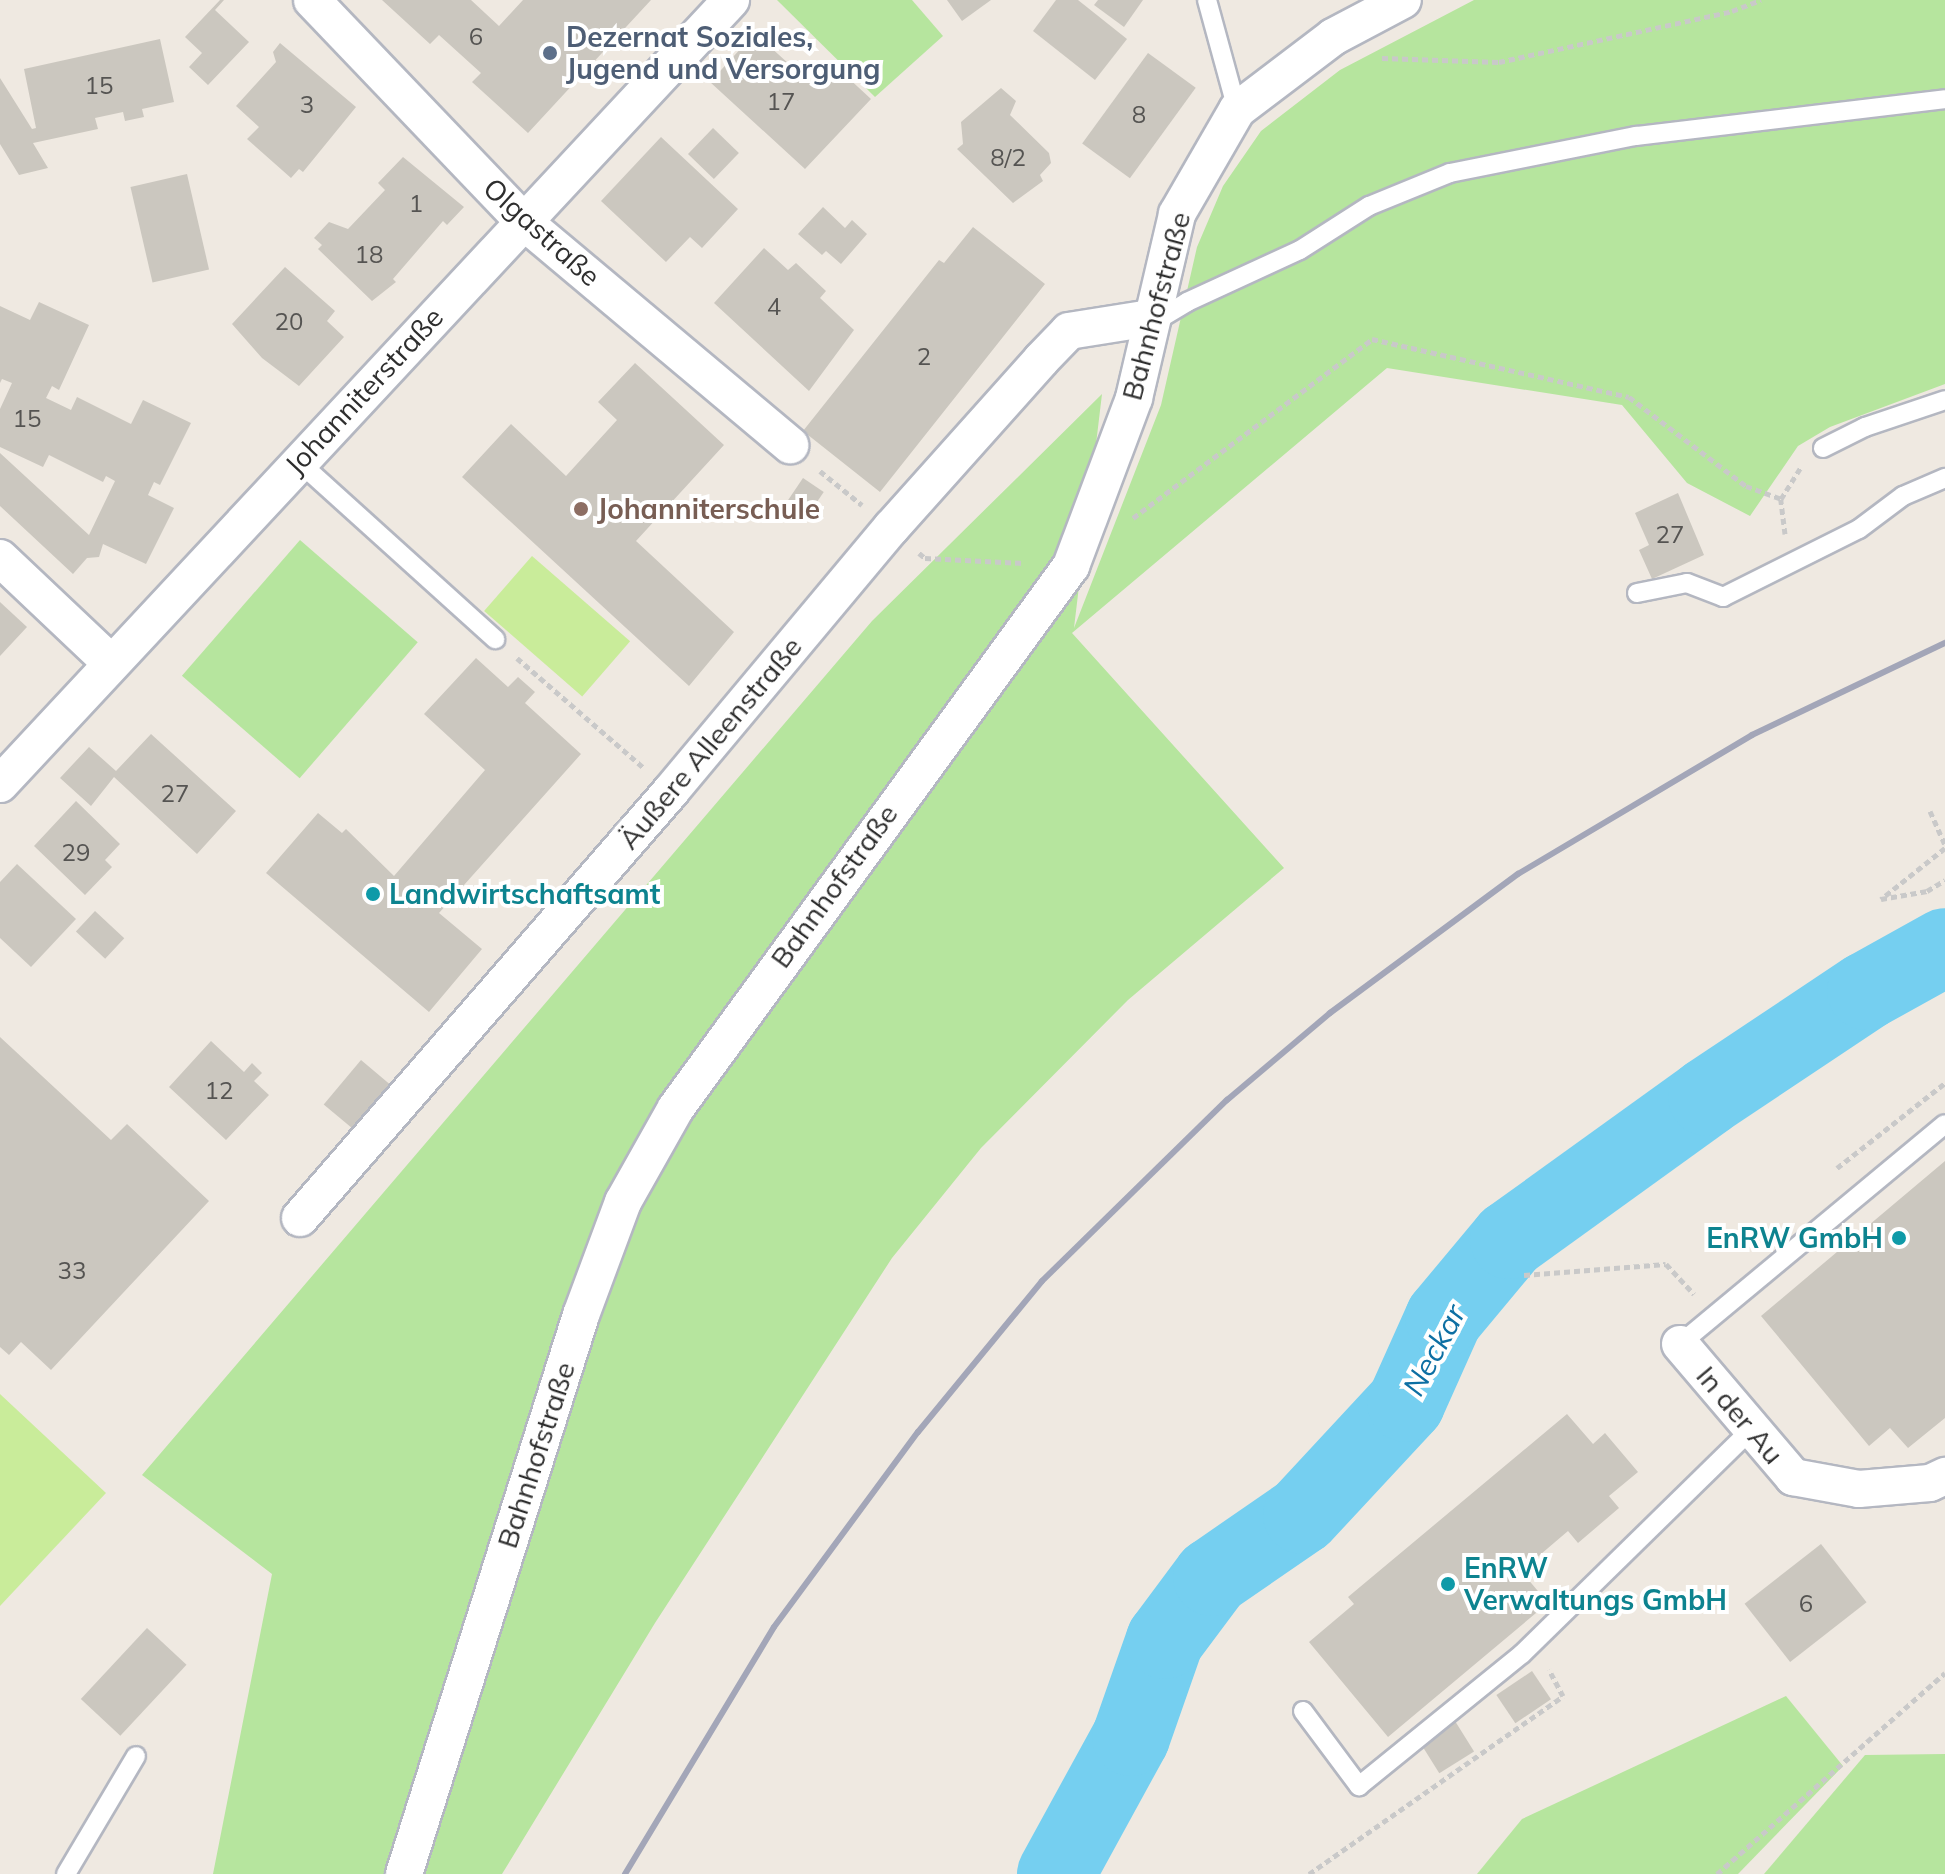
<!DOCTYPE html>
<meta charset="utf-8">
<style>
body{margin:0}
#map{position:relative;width:1945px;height:1874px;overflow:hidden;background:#efe9e1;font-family:Mulish,sans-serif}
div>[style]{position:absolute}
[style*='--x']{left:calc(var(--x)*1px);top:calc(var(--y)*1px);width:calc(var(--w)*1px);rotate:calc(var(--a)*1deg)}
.green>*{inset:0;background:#b6e59e;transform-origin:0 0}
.pitch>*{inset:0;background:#c9ec9a;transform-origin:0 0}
.river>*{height:78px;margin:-39px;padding:0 39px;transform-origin:39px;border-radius:39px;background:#75cff0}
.building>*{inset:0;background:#cbc7bf;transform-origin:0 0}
.path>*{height:5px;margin-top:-2.5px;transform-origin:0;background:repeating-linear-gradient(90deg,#c9c9c9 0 6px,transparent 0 10px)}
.roads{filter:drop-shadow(2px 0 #b4b7c1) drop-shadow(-2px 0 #b4b7c1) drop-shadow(0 2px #b4b7c1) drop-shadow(0 -2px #b4b7c1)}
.service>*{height:18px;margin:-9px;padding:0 9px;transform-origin:9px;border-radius:9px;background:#fff}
.minor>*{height:36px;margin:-18px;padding:0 18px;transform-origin:18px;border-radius:18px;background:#fff}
.rail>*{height:6px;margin:-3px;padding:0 3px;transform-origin:3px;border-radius:3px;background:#a3a6b8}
.dots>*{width:22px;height:22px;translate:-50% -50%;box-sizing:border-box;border:4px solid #fff;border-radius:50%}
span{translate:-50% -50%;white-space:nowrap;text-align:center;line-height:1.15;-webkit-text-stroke:8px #fff;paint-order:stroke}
.number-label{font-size:24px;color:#555452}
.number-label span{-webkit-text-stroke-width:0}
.service-label{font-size:28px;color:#4e5e75;font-weight:700}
.left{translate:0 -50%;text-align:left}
.street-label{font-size:28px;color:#2e2e2e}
.education-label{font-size:28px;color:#785e54;font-weight:700}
.culture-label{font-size:28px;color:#0d838f;font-weight:700}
.right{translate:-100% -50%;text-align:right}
.water-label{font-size:30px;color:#0d6fa3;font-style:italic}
</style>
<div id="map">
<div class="green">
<i style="clip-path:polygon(777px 0,912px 0,943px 36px,875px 97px)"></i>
<i style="clip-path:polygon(1474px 0,1945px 0,1945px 384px,1830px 427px,1798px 446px,1750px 516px,1687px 483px,1622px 405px,1387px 368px,1072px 633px,1284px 868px,1128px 1000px,981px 1148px,892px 1258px,655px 1623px,502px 1874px,213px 1874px,272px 1574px,142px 1475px,872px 621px,1102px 394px,1074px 628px,1161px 405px,1197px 247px,1223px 186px,1261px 131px,1340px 70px)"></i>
<i style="left:300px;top:540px;width:156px;height:180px;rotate:41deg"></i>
<i style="clip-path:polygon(1786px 1696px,1843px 1766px,1738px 1874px,1477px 1874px,1522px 1819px)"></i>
<i style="clip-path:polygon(1945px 1754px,1945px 1874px,1764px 1874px,1865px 1755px)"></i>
</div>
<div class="pitch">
<i style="left:532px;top:556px;width:130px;height:73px;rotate:41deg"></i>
<i style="clip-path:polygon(0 1394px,106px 1493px,0 1606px)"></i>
</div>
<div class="river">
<i style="--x:1056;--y:1874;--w:156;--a:-61.3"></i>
<i style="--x:1131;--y:1737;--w:103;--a:-70.7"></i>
<i style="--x:1165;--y:1640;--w:79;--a:-53.3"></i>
<i style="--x:1212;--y:1577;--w:109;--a:-34.6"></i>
<i style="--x:1302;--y:1515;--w:153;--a:-47.1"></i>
<i style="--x:1406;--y:1403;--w:93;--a:-65.9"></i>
<i style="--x:1444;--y:1318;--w:102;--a:-50.2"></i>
<i style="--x:1509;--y:1240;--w:244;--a:-35.8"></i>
<i style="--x:1707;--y:1097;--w:191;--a:-33.7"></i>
<i style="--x:1866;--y:991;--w:90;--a:-29.1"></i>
</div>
<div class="building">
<i style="clip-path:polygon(220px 0,224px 0,215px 10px,249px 42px,208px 85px,189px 67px,202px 53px,185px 37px)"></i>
<i style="clip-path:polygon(382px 0,471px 0,499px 26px,523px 0,651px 0,528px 133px,472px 82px,481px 73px,439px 35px,430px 44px)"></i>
<i style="clip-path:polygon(947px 0,991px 0,962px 21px)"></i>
<i style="clip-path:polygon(1056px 0,1078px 0,1127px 39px,1095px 80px,1033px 31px)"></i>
<i style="clip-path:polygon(1098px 0,1143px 0,1124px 27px,1094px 5px)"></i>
<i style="clip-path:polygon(755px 33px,811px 84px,831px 62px,871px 99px,805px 169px,710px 82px)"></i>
<i style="clip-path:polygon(160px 39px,174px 102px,142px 109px,144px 117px,125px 121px,123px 112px,95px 118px,98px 129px,33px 143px,48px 168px,19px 175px,0 144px,0 78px,32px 129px,36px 128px,24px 69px)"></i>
<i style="clip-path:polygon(280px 43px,356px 107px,303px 172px,299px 169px,291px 178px,247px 139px,259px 127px,236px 106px,276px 62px,273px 52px)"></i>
<i style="left:1148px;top:53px;width:59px;height:112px;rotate:36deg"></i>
<i style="clip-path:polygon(1001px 88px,1016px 101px,1010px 115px,1049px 153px,1051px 163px,1040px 175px,1043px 181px,1013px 203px,957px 149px,963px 144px,961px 122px)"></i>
<i style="left:713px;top:128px;width:36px;height:36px;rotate:44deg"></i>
<i style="clip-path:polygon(661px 137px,738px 209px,702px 248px,690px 237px,666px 262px,601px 201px)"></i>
<i style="clip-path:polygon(403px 157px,464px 207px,447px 225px,443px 221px,393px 279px,396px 282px,372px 301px,318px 249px,322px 245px,314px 238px,329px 222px,348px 229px,385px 190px,378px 183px)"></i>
<i style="left:187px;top:174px;width:98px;height:58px;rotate:77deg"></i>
<i style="clip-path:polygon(823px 207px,845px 228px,852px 220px,867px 234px,841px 264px,826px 251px,822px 255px,798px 234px)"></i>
<i style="clip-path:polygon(973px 227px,1045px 284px,880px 492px,803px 431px,939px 260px,944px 263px)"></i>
<i style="clip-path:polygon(764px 248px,788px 270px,796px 263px,826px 291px,820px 298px,854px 330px,809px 391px,714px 303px)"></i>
<i style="clip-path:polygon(285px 267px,335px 311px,327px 321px,344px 337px,299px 386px,262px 358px,232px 324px)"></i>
<i style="clip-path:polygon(39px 302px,89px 325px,59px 390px,52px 386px,46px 398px,71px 410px,77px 397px,131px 424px,143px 400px,191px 423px,160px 485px,154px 482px,148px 495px,174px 508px,146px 564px,103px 544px,99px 557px,87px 558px,73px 574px,0 506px,0 453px,89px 535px,115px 481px,106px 476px,103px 482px,49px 455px,43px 467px,0 447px,0 409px,12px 383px,2px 379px,0 383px,0 306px,30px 320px)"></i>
<i style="clip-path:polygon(635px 363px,724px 445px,636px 541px,734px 632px,689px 686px,462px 477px,511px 424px,566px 476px,617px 420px,598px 402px)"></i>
<i style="left:803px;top:478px;width:25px;height:35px;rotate:34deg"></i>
<i style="clip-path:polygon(1678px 493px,1704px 555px,1652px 579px,1639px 550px,1649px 545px,1635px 513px)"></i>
<i style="clip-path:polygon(0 602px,27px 627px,0 656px)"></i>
<i style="clip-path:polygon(476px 658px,508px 687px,518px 677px,535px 692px,525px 703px,581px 754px,439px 913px,482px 949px,429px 1012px,266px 873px,318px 813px,342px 833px,346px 829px,394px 876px,485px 770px,424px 714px)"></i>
<i style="clip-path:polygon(151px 734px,236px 811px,197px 854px,114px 777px,91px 806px,60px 778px,89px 747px,116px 771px)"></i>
<i style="clip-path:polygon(76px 801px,120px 844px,105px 860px,112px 867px,85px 895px,34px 846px)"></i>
<i style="clip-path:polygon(17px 864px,76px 919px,31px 967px,0 938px,0 882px)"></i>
<i style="left:95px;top:911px;width:40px;height:28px;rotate:43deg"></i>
<i style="clip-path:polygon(0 1037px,111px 1140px,127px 1124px,209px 1201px,51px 1370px,21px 1342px,9px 1355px,0 1347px)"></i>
<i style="clip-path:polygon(211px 1041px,244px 1072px,252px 1063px,262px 1073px,254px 1081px,269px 1095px,226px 1140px,169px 1087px)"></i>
<i style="left:361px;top:1060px;width:38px;height:58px;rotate:40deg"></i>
<i style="clip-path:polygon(1945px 1161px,1945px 1418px,1908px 1448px,1890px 1428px,1869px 1446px,1761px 1316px)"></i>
<i style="clip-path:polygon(1567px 1414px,1593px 1444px,1605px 1433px,1638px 1472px,1609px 1496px,1619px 1508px,1578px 1543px,1568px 1531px,1521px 1571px,1548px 1603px,1388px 1737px,1309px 1642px,1354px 1604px,1348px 1597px)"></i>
<i style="left:1821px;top:1544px;width:74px;height:97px;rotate:52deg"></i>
<i style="left:147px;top:1628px;width:54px;height:97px;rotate:43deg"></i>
<i style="left:1532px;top:1671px;width:34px;height:43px;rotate:56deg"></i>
<i style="left:1455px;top:1721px;width:36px;height:41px;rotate:58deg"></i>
</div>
<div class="path">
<i style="--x:1382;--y:58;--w:117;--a:2"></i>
<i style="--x:1499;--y:62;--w:239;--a:-12.3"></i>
<i style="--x:1732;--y:11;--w:31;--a:-21"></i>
<i style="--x:820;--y:471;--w:54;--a:39"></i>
<i style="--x:1133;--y:518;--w:299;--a:-36.8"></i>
<i style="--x:1372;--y:339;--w:263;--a:12.7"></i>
<i style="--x:1629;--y:397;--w:147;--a:37.3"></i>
<i style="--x:1746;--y:486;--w:37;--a:20"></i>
<i style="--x:1785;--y:534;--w:35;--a:-97"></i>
<i style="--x:1781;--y:499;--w:38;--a:-58"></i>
<i style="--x:919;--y:553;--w:8;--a:40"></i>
<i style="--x:925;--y:558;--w:98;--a:2.9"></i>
<i style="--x:517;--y:658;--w:167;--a:40.9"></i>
<i style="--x:1930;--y:811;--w:36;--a:66"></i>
<i style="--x:1945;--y:848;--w:82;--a:141.4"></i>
<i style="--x:1881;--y:899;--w:47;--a:-9.9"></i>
<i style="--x:1927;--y:891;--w:21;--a:-31"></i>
<i style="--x:1837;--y:1168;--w:137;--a:-38.2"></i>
<i style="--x:1524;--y:1275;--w:142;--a:-4.4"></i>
<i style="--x:1666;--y:1264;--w:41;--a:47"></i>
<i style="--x:1309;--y:1874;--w:310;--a:-35"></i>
<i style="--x:1563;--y:1696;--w:30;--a:-118"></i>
<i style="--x:1717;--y:1874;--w:304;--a:-41.4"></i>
</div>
<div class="roads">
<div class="service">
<i style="--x:1207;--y:0;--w:114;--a:74.7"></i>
<i style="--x:1154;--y:322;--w:39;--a:-31"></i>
<i style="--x:1187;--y:302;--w:124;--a:-24.7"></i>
<i style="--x:1300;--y:250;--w:82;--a:-32.5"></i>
<i style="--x:1369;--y:206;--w:87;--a:-22.2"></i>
<i style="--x:1450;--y:173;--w:190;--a:-11.3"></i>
<i style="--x:1636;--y:136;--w:311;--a:-6.8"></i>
<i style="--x:1823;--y:448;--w:47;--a:-26.6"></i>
<i style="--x:1865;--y:427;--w:84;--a:-18.6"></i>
<i style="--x:298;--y:461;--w:266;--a:42.1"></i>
<i style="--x:1637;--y:593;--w:51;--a:-11.3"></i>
<i style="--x:1687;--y:583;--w:39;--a:21"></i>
<i style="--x:1723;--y:597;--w:152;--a:-26.6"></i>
<i style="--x:1859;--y:529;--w:55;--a:-36.9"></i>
<i style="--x:1903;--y:496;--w:46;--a:-23.2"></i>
<i style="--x:1680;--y:1344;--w:344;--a:-39.7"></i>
<i style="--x:1303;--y:1711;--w:94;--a:53.3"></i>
<i style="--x:1359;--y:1786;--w:210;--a:-39"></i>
<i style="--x:1522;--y:1654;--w:319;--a:-44.4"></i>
<i style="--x:66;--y:1874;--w:137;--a:-59.3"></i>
</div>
<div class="minor">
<i style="--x:312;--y:0;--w:306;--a:46.3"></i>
<i style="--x:523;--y:221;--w:349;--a:40"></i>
<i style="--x:0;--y:558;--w:153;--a:43.4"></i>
<i style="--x:0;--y:784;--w:1072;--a:-47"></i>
<i style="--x:300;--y:1218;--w:566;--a:-49.01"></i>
<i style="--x:671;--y:791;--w:343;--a:-50.1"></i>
<i style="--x:891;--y:528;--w:225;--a:-48.2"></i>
<i style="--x:1041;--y:360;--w:40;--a:-46"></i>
<i style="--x:1069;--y:331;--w:82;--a:-9.1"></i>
<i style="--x:1680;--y:1344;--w:175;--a:49.6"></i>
<i style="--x:1793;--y:1477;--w:67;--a:10.3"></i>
<i style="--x:1859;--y:1489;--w:71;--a:-4.8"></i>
<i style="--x:1930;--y:1483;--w:17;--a:-25"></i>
<i style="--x:404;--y:1874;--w:586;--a:-72.43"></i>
<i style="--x:581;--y:1315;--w:121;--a:-69.6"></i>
<i style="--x:623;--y:1202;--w:108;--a:-60.6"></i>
<i style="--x:676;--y:1108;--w:671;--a:-53.92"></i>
<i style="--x:1071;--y:566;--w:179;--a:-69.4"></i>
<i style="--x:1134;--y:398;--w:189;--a:-76.8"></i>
<i style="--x:1177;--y:214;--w:120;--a:-60"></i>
<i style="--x:1237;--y:110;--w:121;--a:-37.2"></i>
<i style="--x:1333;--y:37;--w:79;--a:-27.9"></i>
</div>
</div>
<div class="rail">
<i style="--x:625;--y:1874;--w:288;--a:-58.9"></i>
<i style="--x:774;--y:1627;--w:242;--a:-53.6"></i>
<i style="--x:918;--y:1432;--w:195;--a:-50.6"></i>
<i style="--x:1042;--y:1281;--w:259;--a:-44.4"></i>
<i style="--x:1227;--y:1100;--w:135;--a:-40.2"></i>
<i style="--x:1330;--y:1013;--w:234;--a:-36.5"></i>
<i style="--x:1518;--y:874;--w:272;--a:-30.7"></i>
<i style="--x:1752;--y:735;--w:214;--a:-25.5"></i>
</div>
<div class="dots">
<i style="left:550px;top:53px;background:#5c6f8a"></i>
<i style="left:581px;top:509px;background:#8d6e63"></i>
<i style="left:373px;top:894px;background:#0f9aa8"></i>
<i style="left:1899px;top:1238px;background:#0f9aa8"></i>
<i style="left:1448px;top:1584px;background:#0f9aa8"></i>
</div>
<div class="number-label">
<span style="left:476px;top:37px">6</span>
<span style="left:99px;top:86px">15</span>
<span style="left:781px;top:102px">17</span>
<span style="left:307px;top:105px">3</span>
<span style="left:1139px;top:115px">8</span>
<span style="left:1008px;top:158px">8/2</span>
<span style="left:416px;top:204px">1</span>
<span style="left:369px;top:255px">18</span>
<span style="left:774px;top:307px">4</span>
<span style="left:289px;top:322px">20</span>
<span style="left:924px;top:357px">2</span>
<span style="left:27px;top:419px">15</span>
<span style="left:1670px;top:535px">27</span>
<span style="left:175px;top:794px">27</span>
<span style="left:76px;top:853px">29</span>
<span style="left:219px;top:1091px">12</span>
<span style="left:72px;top:1271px">33</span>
<span style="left:1806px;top:1604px">6</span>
</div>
<div class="service-label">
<span class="left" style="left:566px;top:53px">Dezernat Soziales,<br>Jugend und Versorgung</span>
</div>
<div class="street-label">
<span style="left:542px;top:232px;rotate:42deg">Olgastraße</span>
<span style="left:1156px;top:306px;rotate:-75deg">Bahnhofstraße</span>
<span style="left:364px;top:391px;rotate:-47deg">Johanniterstraße</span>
<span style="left:710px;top:743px;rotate:-50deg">Äußere Alleenstraße</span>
<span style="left:834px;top:886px;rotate:-54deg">Bahnhofstraße</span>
<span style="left:1740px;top:1415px;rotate:50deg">In der Au</span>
<span style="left:536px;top:1455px;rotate:-72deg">Bahnhofstraße</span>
</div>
<div class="education-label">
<span class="left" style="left:597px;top:509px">Johanniterschule</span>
</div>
<div class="culture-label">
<span class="left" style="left:389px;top:894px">Landwirtschaftsamt</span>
<span class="right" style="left:1883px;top:1238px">EnRW GmbH</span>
<span class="left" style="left:1464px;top:1584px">EnRW<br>Verwaltungs GmbH</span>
</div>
<div class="water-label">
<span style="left:1434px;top:1350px;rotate:-62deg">Neckar</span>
</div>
</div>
